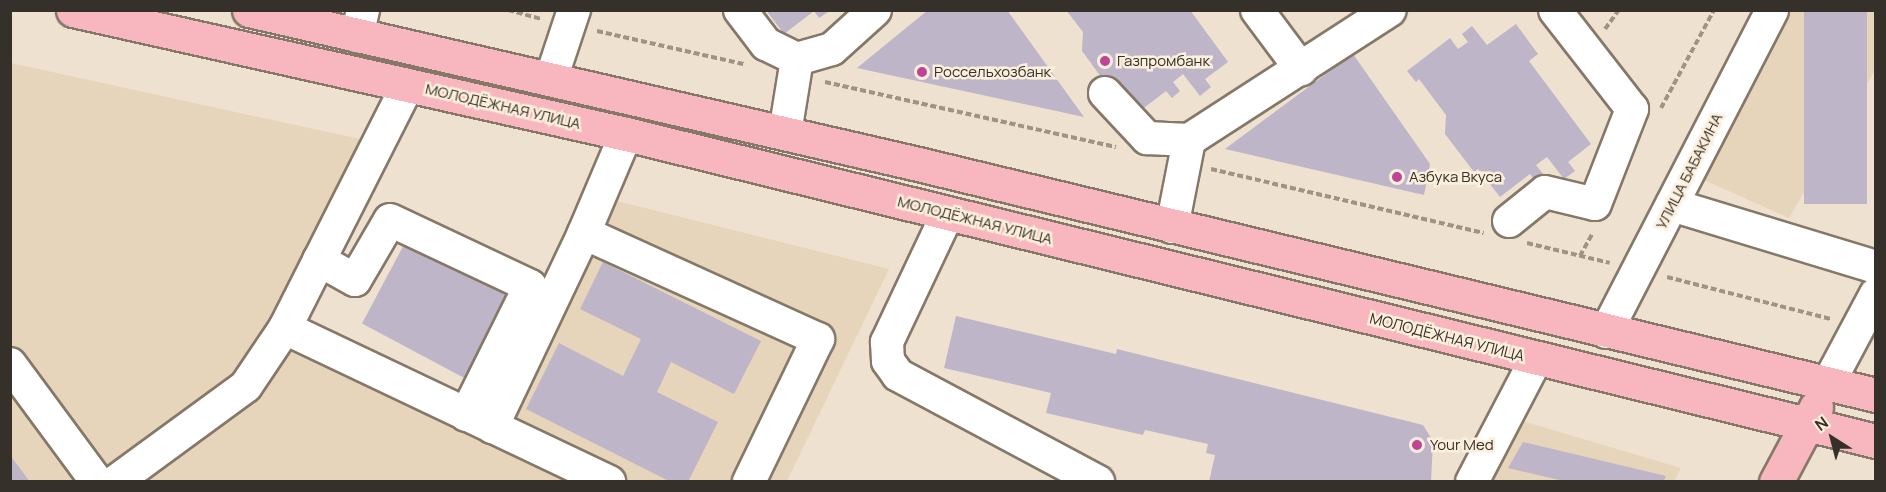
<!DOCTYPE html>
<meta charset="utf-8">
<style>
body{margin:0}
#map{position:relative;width:1886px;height:492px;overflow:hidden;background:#efe1cf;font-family:Manrope,sans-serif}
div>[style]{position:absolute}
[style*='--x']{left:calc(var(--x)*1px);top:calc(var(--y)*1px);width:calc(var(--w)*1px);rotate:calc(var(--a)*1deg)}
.built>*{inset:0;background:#e6d4bb}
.building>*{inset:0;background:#beb5c8;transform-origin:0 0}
.path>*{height:4px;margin-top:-2px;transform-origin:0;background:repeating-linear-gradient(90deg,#9e9486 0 6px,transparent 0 9px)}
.roads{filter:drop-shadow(2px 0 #857868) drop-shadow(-2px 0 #857868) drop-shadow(0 2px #857868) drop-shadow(0 -2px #857868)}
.minor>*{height:32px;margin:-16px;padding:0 16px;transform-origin:16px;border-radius:16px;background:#fff}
.major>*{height:33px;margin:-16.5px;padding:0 16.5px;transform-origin:16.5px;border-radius:16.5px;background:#f8b6be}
.dots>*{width:16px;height:16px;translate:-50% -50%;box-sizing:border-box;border:3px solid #fcefdc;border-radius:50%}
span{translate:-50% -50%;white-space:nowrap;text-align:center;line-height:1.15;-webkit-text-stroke:5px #fcefdc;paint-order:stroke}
.poi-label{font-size:15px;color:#353029}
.left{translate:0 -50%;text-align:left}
.street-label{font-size:15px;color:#353029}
.frame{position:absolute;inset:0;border:12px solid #353029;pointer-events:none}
.north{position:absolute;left:1802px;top:408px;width:60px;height:60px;-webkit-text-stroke:4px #fcefdc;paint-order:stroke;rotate:324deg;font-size:16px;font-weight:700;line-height:24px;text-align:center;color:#353029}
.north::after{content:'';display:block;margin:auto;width:21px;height:27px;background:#353029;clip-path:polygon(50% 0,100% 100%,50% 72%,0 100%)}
</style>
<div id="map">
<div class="built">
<i style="clip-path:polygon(1787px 11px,1875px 11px,1875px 70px,1789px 218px,1704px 180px,1700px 172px)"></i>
<i style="clip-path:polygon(11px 63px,369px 141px,301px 319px,483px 404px,589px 194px,889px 269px,787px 481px,11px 482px)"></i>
<i style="clip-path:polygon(1519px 420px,1681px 468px,1674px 481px,1487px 482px)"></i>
</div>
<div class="building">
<i style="clip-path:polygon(766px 10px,827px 10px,828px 12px,819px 18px,814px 11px,784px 34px)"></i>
<i style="clip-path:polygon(928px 10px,1007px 10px,1084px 117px,857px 68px)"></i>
<i style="clip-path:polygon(1066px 10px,1190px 10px,1228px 62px,1205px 79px,1211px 87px,1200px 96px,1183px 74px,1173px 82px,1180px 91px,1172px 98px,1166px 91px,1136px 114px,1110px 89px,1082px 51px,1083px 32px)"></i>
<i style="left:1804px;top:10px;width:63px;height:194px"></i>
<i style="clip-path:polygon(1516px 24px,1538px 54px,1529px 61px,1591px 144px,1568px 162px,1575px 171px,1564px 179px,1547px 157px,1536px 165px,1544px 175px,1535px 181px,1530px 174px,1500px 197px,1478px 169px,1474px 172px,1445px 134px,1446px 115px,1419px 79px,1416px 82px,1407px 71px,1450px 38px,1458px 49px,1468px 42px,1462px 34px,1472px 26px,1487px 45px)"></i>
<i style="clip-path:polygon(1353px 54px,1430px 164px,1424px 195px,1225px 149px)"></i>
<i style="left:408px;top:237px;width:125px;height:98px;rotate:28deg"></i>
<i style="clip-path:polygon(603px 262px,761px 341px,734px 394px,671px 362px,657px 392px,718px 422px,688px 482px,671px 482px,526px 409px,559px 343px,623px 376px,641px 339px,580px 309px)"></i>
<i style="clip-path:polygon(956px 316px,1116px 354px,1117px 349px,1423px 425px,1433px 441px,1431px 482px,1209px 482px,1215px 455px,1206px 453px,1208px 444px,1145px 430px,1143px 435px,1046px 413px,1051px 393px,944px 368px)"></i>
<i style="clip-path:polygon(1523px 442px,1666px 476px,1663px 482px,1568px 482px,1508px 468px)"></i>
<i style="clip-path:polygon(10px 455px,30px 482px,10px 482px)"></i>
</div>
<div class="path">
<i style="--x:508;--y:10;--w:35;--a:15"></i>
<i style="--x:1605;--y:29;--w:24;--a:-54"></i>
<i style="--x:597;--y:31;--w:151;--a:12.7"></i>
<i style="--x:825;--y:82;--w:298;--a:12.6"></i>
<i style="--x:1661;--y:108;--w:111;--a:-61.6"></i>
<i style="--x:1211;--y:169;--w:280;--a:13.2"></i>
<i style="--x:1527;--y:243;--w:85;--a:13.5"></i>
<i style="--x:1580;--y:256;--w:26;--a:-61"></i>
<i style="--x:1667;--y:277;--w:169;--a:14.4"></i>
</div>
<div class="roads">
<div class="minor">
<i style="--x:740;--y:10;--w:43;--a:52.6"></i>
<i style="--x:766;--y:44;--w:34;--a:26"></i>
<i style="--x:797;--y:59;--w:36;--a:-16"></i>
<i style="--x:832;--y:49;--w:58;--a:-42.2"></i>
<i style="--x:1257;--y:10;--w:74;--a:53.3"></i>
<i style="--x:357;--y:36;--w:27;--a:-77"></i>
<i style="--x:551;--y:79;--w:73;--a:-71.6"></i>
<i style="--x:1105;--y:93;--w:62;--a:47"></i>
<i style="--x:1147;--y:138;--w:42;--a:2.7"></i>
<i style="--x:785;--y:133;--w:75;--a:-80.8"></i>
<i style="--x:626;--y:134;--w:108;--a:113"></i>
<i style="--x:584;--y:233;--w:257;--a:24.4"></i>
<i style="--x:818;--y:339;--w:159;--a:115.8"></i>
<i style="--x:1672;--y:205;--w:213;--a:16.9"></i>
<i style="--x:948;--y:213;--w:143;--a:115.3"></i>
<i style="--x:887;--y:342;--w:19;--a:87"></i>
<i style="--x:888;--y:361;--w:17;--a:54"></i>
<i style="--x:898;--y:375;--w:227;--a:28.1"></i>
<i style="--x:1509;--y:221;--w:46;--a:-38.9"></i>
<i style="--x:1545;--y:192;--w:51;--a:13.5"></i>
<i style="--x:1595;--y:204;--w:102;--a:-68.7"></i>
<i style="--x:1632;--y:109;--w:125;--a:-127.9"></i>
<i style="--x:1172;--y:227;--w:89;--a:-78.9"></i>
<i style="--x:1189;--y:140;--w:239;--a:-32.9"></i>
<i style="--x:319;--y:260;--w:41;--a:29.1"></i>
<i style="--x:355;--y:280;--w:69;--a:-59.7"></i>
<i style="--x:390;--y:220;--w:155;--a:25.2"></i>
<i style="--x:530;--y:286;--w:144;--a:116.4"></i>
<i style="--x:285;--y:328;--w:359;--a:25.4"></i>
<i style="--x:1606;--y:332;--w:362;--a:-62.7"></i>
<i style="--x:10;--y:364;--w:147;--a:53.6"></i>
<i style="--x:1828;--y:384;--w:102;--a:-61.9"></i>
<i style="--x:492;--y:427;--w:215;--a:-64.6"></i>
<i style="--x:115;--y:482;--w:162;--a:-36.2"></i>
<i style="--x:246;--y:386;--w:70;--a:-56.1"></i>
<i style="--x:285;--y:328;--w:272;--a:-63.2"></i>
<i style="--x:1472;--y:482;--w:139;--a:-62.5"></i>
</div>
<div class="major">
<i style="--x:73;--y:10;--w:567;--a:12.64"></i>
<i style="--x:626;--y:134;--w:1287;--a:13.8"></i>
<i style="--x:249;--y:10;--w:686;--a:12.96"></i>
<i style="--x:918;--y:164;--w:985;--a:13.56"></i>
<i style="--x:1776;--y:482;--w:85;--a:-61.9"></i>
</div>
</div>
<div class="dots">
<i style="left:1105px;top:61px;background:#be4496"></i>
<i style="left:922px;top:72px;background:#be4496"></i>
<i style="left:1397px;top:177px;background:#be4496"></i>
<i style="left:1417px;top:445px;background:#be4496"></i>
</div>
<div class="poi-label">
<span class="left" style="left:1117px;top:61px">Газпромбанк</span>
<span class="left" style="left:934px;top:72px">Россельхозбанк</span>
<span class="left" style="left:1409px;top:177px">Азбука Вкуса</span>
<span class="left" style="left:1430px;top:445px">Your Med</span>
</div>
<div class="street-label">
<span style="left:503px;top:106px;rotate:13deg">МОЛОДЁЖНАЯ УЛИЦА</span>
<span style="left:1689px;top:171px;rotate:-63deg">УЛИЦА БАБАКИНА</span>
<span style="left:975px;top:220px;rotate:14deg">МОЛОДЁЖНАЯ УЛИЦА</span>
<span style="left:1447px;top:337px;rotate:14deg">МОЛОДЁЖНАЯ УЛИЦА</span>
</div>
<div class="frame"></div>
<div class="north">N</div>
</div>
